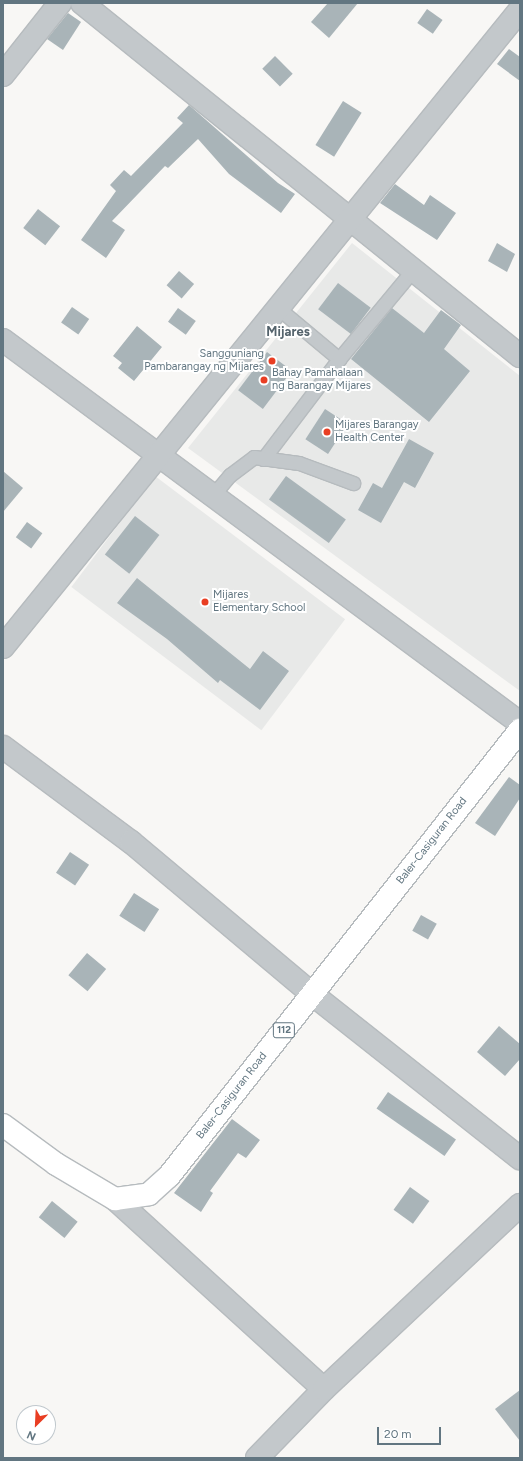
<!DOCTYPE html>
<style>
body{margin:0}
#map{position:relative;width:523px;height:1461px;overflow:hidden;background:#f8f7f5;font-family:Figtree,sans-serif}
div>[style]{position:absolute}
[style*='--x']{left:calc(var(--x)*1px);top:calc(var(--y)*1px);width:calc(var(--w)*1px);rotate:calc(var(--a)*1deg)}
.built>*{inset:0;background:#e8e9e8;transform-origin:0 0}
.building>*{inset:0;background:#a9b4b8;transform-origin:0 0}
.roads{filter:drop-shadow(1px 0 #b6bbbe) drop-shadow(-1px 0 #b6bbbe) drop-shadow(0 1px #b6bbbe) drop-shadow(0 -1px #b6bbbe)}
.lane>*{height:13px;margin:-6.5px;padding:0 6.5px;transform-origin:6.5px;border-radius:6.5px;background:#c3c8cb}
.street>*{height:22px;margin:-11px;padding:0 11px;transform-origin:11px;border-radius:11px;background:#c3c8cb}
.primary>*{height:22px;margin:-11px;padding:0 11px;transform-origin:11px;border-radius:11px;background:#fff}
.dots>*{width:11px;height:11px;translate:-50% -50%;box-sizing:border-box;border:2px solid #fff;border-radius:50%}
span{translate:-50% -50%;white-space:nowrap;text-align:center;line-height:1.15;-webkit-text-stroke:4px #fff;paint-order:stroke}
.shield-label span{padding:1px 3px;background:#fff;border:1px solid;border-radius:3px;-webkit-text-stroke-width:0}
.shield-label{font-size:10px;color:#627681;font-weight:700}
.poi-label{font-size:11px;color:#627681}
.right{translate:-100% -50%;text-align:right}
.left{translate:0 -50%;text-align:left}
.street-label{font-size:11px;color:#627681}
.quarter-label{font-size:13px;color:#54636c;font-weight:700}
.frame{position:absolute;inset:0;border:4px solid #627681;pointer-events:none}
.north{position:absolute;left:16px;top:1405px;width:40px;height:40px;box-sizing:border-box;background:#fff;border:1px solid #c0c8cd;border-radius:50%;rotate:204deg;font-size:11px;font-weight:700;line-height:16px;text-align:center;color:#627681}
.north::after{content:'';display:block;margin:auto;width:14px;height:18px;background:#e93e23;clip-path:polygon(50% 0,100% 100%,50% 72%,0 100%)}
.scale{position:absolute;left:377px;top:1427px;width:64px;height:18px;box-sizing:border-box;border:2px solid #627681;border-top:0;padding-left:5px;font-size:12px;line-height:14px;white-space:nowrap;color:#627681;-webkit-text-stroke:3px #fff;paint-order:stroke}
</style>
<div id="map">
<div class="built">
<i style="clip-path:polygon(352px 243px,520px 376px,520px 691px,188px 448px)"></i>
<i style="left:155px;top:476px;width:238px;height:139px;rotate:37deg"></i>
</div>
<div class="building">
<i style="clip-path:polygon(328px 3px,358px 3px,329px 38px,311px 22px)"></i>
<i style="left:427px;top:9px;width:19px;height:17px;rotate:35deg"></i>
<i style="clip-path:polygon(68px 13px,81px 22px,63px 50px,47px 39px)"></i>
<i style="clip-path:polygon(509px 49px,520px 57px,520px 81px,497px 64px)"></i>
<i style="left:275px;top:56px;width:25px;height:18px;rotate:45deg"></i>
<i style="left:343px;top:101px;width:22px;height:52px;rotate:32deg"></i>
<i style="clip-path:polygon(189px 105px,278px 183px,295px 194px,281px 213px,229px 174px,198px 139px,168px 168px,165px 166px,112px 221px,125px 230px,106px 258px,81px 240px,116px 191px,110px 185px,124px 170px,131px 176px,183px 123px,177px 118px)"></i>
<i style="clip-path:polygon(395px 184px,424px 205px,430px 195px,456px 213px,437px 240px,380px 203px)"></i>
<i style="left:38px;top:209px;width:28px;height:24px;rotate:38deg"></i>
<i style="clip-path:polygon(497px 243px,515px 254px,507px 272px,488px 261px)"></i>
<i style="left:179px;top:271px;width:20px;height:19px;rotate:41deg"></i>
<i style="left:338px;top:283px;width:41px;height:33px;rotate:37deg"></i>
<i style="left:72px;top:307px;width:21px;height:19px;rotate:35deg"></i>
<i style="left:178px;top:308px;width:22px;height:17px;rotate:36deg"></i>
<i style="clip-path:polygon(392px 308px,424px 333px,441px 310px,461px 325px,444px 349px,470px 371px,429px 422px,351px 359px)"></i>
<i style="clip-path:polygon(137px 326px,162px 347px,134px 381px,118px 368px,122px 363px,113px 356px)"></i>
<i style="left:267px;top:352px;width:31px;height:48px;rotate:37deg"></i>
<i style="left:325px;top:409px;width:27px;height:36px;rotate:33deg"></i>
<i style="clip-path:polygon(409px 439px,434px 453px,415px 488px,404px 482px,381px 523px,358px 510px,373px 483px,382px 488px)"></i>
<i style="clip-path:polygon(3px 471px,23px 488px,3px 512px)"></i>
<i style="left:286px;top:476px;width:74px;height:29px;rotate:36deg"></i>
<i style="left:135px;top:516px;width:31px;height:49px;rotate:38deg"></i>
<i style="left:27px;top:522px;width:19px;height:19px;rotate:36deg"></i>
<i style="clip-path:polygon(137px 578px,250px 669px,263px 651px,289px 671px,260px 710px,220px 680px,218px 683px,167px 639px,117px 603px)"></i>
<i style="clip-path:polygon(509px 777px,520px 785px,520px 798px,495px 836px,475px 823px)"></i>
<i style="left:70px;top:852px;width:23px;height:25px;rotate:34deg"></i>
<i style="left:134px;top:893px;width:30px;height:27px;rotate:33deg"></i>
<i style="left:421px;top:915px;width:18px;height:18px;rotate:29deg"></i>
<i style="left:87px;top:953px;width:25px;height:29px;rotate:40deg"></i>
<i style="clip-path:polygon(499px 1026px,520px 1044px,520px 1059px,505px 1076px,477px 1052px)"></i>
<i style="left:388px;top:1092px;width:83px;height:20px;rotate:35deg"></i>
<i style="clip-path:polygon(232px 1119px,260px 1140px,246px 1158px,238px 1153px,210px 1191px,213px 1193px,201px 1212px,174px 1193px)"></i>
<i style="left:410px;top:1187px;width:24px;height:28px;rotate:36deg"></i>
<i style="left:52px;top:1201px;width:33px;height:21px;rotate:39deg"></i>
<i style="clip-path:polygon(520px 1390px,520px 1441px,495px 1409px)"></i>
</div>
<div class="roads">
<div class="lane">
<i style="--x:278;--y:308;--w:80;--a:39.9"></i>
<i style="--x:263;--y:459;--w:126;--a:-52.8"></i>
<i style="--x:339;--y:359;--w:116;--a:-50.3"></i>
<i style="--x:213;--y:495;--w:26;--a:-50"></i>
<i style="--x:230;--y:475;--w:30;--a:-37"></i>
<i style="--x:254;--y:457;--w:45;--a:7.6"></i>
<i style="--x:299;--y:463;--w:58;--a:20.3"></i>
</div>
<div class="street">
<i style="--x:82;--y:3;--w:563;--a:38.87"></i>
<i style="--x:3;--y:75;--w:92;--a:-51.6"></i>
<i style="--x:3;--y:340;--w:643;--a:36.53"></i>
<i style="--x:3;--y:647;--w:820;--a:-50.94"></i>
<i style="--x:3;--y:747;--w:159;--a:36.6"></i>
<i style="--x:131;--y:842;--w:236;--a:40"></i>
<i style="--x:312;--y:994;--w:265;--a:38.3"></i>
<i style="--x:115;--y:1199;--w:282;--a:42.3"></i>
<i style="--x:257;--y:1458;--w:96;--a:-45.8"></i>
<i style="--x:324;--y:1389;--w:269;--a:-43.2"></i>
</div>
<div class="primary">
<i style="--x:3;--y:1125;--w:66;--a:36.3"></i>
<i style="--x:56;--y:1164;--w:69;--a:30.7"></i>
<i style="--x:115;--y:1199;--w:34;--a:-8"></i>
<i style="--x:149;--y:1194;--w:27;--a:-42"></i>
<i style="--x:169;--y:1176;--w:568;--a:-51.8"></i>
</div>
</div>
<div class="dots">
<i style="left:272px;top:361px;background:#e93e23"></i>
<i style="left:264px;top:380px;background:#e93e23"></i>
<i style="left:327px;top:432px;background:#e93e23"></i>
<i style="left:205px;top:602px;background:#e93e23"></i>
</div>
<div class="shield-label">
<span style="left:284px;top:1030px">112</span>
</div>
<div class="poi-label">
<span class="right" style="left:264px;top:361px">Sangguniang<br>Pambarangay ng Mijares</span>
<span class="left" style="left:272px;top:380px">Bahay Pamahalaan<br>ng Barangay Mijares</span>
<span class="left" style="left:335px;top:432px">Mijares Barangay<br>Health Center</span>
<span class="left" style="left:213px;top:602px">Mijares<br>Elementary School</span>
</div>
<div class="street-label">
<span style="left:432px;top:841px;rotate:-52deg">Baler-Casiguran Road</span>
<span style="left:232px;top:1096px;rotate:-52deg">Baler-Casiguran Road</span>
</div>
<div class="quarter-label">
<span style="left:288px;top:332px">Mijares</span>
</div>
<div class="frame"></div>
<div class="north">N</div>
<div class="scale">20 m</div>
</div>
